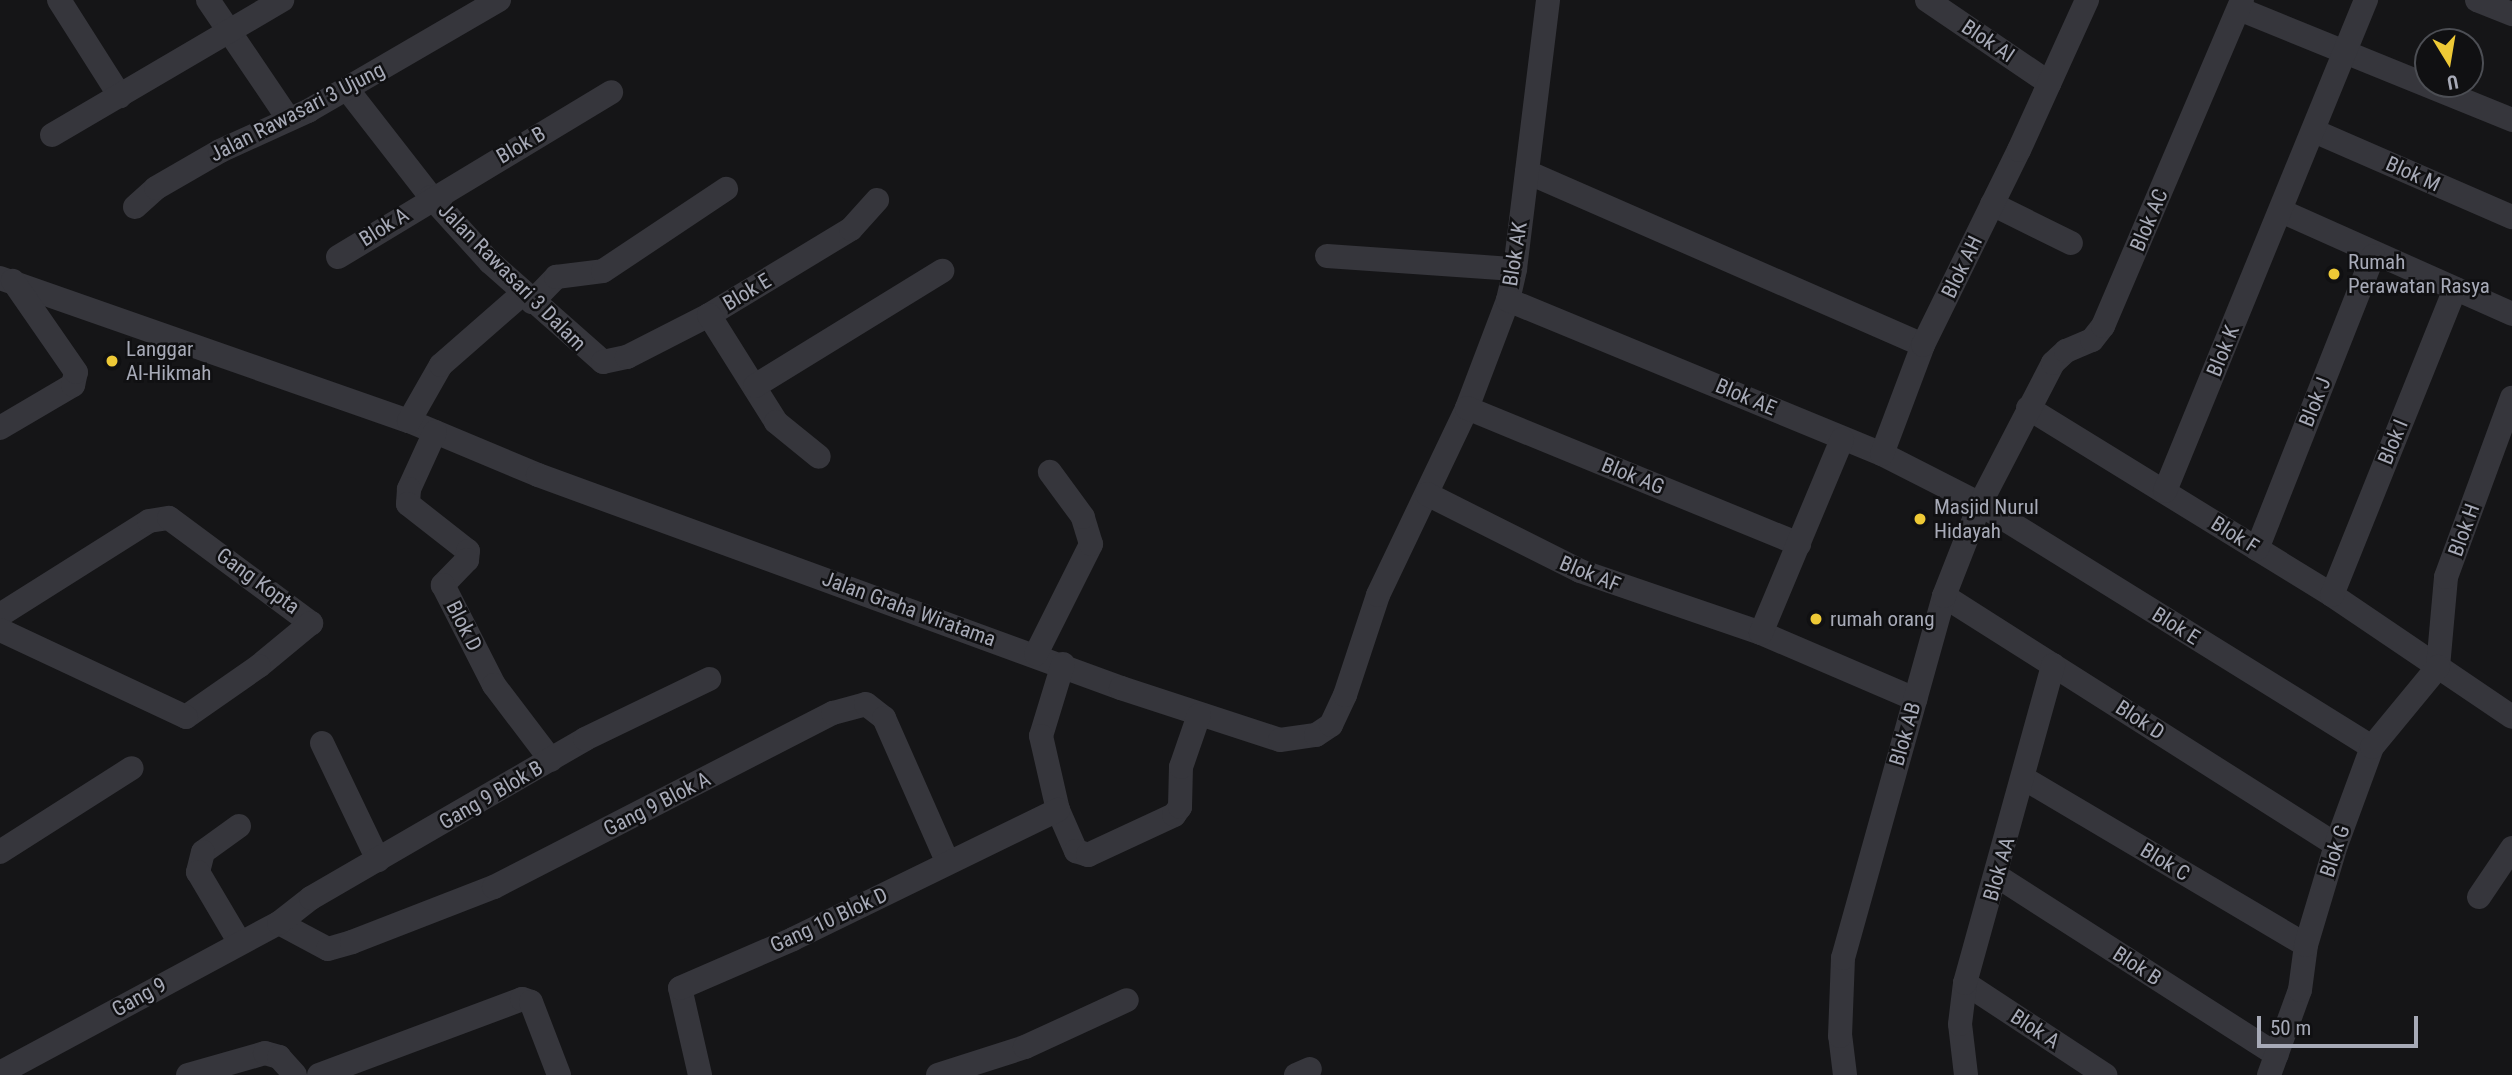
<!DOCTYPE html>
<style>
body{margin:0}
#map{position:relative;width:2512px;height:1075px;overflow:hidden;background:#151517;font-family:"Roboto Condensed",sans-serif}
div>[style]{position:absolute}
[style*='--x']{left:calc(var(--x)*1px);top:calc(var(--y)*1px);width:calc(var(--w)*1px);rotate:calc(var(--a)*1deg)}
.street>*{height:24px;margin:-12px;padding:0 12px;transform-origin:12px;border-radius:12px;background:#36363c}
.dots>*{width:19px;height:19px;translate:-50% -50%;box-sizing:border-box;border:4px solid #101012;border-radius:50%}
span{translate:-50% -50%;white-space:nowrap;text-align:center;line-height:1.15;-webkit-text-stroke:5px #101012;paint-order:stroke}
.street-label{font-size:21px;color:#a7aab7}
.poi-label{font-size:21px;color:#a7aab7}
.left{translate:0 -50%;text-align:left}
.north{position:absolute;left:2414px;top:28px;width:70px;height:70px;box-sizing:border-box;background:#101012;border:2px solid #4c4e54;border-radius:50%;rotate:169deg;font-size:19px;font-weight:700;line-height:28px;text-align:center;color:#a7aab7}
.north::after{content:'';display:block;margin:auto;width:24px;height:32px;background:#eec936;clip-path:polygon(50% 0,100% 100%,50% 72%,0 100%)}
.scale{position:absolute;left:2257px;top:1016px;width:161px;height:32px;box-sizing:border-box;border:4px solid #a7aab7;border-top:0;padding-left:9px;font-size:21px;line-height:24px;white-space:nowrap;color:#a7aab7;-webkit-text-stroke:5px #101012;paint-order:stroke}
</style>
<div id="map">
<div class="street">
<i style="--x:59;--y:0;--w:114;--a:57.6"></i>
<i style="--x:208;--y:0;--w:143;--a:55.9"></i>
<i style="--x:1927;--y:0;--w:148;--a:34.2"></i>
<i style="--x:2477;--y:0;--w:38;--a:22"></i>
<i style="--x:2239;--y:9;--w:295;--a:22.1"></i>
<i style="--x:347;--y:89;--w:137;--a:52.1"></i>
<i style="--x:431;--y:197;--w:88;--a:47.8"></i>
<i style="--x:490;--y:262;--w:151;--a:41.5"></i>
<i style="--x:603;--y:362;--w:25;--a:-12"></i>
<i style="--x:627;--y:357;--w:92;--a:-27.1"></i>
<i style="--x:709;--y:315;--w:166;--a:-31.2"></i>
<i style="--x:851;--y:229;--w:39;--a:-48"></i>
<i style="--x:2314;--y:131;--w:216;--a:23.5"></i>
<i style="--x:52;--y:135;--w:267;--a:-30.4"></i>
<i style="--x:1527;--y:172;--w:432;--a:23.6"></i>
<i style="--x:1992;--y:204;--w:88;--a:26.3"></i>
<i style="--x:135;--y:207;--w:28;--a:-42"></i>
<i style="--x:156;--y:188;--w:74;--a:-30"></i>
<i style="--x:220;--y:151;--w:97;--a:-24.4"></i>
<i style="--x:308;--y:111;--w:221;--a:-30.2"></i>
<i style="--x:2281;--y:211;--w:253;--a:24"></i>
<i style="--x:1327;--y:256;--w:188;--a:4"></i>
<i style="--x:338;--y:257;--w:319;--a:-31.1"></i>
<i style="--x:0;--y:278;--w:433;--a:19.3"></i>
<i style="--x:409;--y:421;--w:140;--a:22.7"></i>
<i style="--x:538;--y:475;--w:621;--a:20.07"></i>
<i style="--x:1121;--y:688;--w:167;--a:18.1"></i>
<i style="--x:1280;--y:740;--w:36;--a:-8"></i>
<i style="--x:1316;--y:735;--w:18;--a:-34"></i>
<i style="--x:1331;--y:725;--w:33;--a:-65"></i>
<i style="--x:1345;--y:695;--w:105;--a:-71.7"></i>
<i style="--x:1378;--y:595;--w:207;--a:-64.5"></i>
<i style="--x:1467;--y:408;--w:116;--a:-69.2"></i>
<i style="--x:1508;--y:300;--w:32;--a:-77"></i>
<i style="--x:1515;--y:269;--w:271;--a:-83"></i>
<i style="--x:1508;--y:300;--w:404;--a:22.4"></i>
<i style="--x:1882;--y:454;--w:110;--a:27"></i>
<i style="--x:1980;--y:504;--w:461;--a:31.8"></i>
<i style="--x:532;--y:302;--w:35;--a:-46"></i>
<i style="--x:556;--y:277;--w:47;--a:-7.3"></i>
<i style="--x:603;--y:271;--w:148;--a:-33.7"></i>
<i style="--x:709;--y:315;--w:126;--a:57.9"></i>
<i style="--x:776;--y:422;--w:55;--a:39.1"></i>
<i style="--x:755;--y:386;--w:220;--a:-31.6"></i>
<i style="--x:1467;--y:408;--w:359;--a:22.3"></i>
<i style="--x:2028;--y:408;--w:357;--a:31.6"></i>
<i style="--x:2332;--y:595;--w:217;--a:34.1"></i>
<i style="--x:409;--y:421;--w:64;--a:-60.3"></i>
<i style="--x:441;--y:365;--w:108;--a:-41.2"></i>
<i style="--x:0;--y:428;--w:85;--a:-30.5"></i>
<i style="--x:73;--y:385;--w:13;--a:-77"></i>
<i style="--x:76;--y:372;--w:111;--a:-124.7"></i>
<i style="--x:435;--y:432;--w:63;--a:114.5"></i>
<i style="--x:409;--y:489;--w:15;--a:94"></i>
<i style="--x:408;--y:504;--w:76;--a:38.1"></i>
<i style="--x:468;--y:551;--w:9;--a:96"></i>
<i style="--x:467;--y:560;--w:35;--a:134"></i>
<i style="--x:443;--y:585;--w:112;--a:63"></i>
<i style="--x:494;--y:685;--w:94;--a:52.8"></i>
<i style="--x:1882;--y:454;--w:116;--a:-69.4"></i>
<i style="--x:1923;--y:345;--w:217;--a:-63.8"></i>
<i style="--x:2019;--y:150;--w:165;--a:-65.6"></i>
<i style="--x:2165;--y:491;--w:531;--a:-67.74"></i>
<i style="--x:1427;--y:494;--w:171;--a:26.7"></i>
<i style="--x:1580;--y:571;--w:191;--a:18.9"></i>
<i style="--x:1761;--y:633;--w:168;--a:23.2"></i>
<i style="--x:2257;--y:549;--w:315;--a:-68.4"></i>
<i style="--x:2332;--y:595;--w:330;--a:-68.1"></i>
<i style="--x:1944;--y:596;--w:464;--a:32.4"></i>
<i style="--x:0;--y:615;--w:176;--a:-32.2"></i>
<i style="--x:149;--y:521;--w:20;--a:-9"></i>
<i style="--x:169;--y:518;--w:177;--a:36.5"></i>
<i style="--x:311;--y:623;--w:67;--a:140.4"></i>
<i style="--x:259;--y:666;--w:89;--a:145.1"></i>
<i style="--x:186;--y:717;--w:205;--a:-154.9"></i>
<i style="--x:1761;--y:633;--w:210;--a:-67.3"></i>
<i style="--x:1036;--y:654;--w:123;--a:-63.4"></i>
<i style="--x:1091;--y:544;--w:28;--a:-107"></i>
<i style="--x:1083;--y:517;--w:56;--a:-126.3"></i>
<i style="--x:1063;--y:664;--w:75;--a:107"></i>
<i style="--x:1041;--y:736;--w:76;--a:77.1"></i>
<i style="--x:1058;--y:810;--w:45;--a:66.3"></i>
<i style="--x:1076;--y:851;--w:13;--a:18"></i>
<i style="--x:1088;--y:855;--w:95;--a:-24.9"></i>
<i style="--x:1174;--y:815;--w:10;--a:-53"></i>
<i style="--x:1180;--y:807;--w:40;--a:-88.6"></i>
<i style="--x:1181;--y:767;--w:55;--a:-70.9"></i>
<i style="--x:2438;--y:667;--w:90;--a:-84.9"></i>
<i style="--x:2446;--y:577;--w:191;--a:-69.8"></i>
<i style="--x:322;--y:743;--w:130;--a:64.4"></i>
<i style="--x:2025;--y:779;--w:326;--a:30.6"></i>
<i style="--x:239;--y:826;--w:44;--a:144.2"></i>
<i style="--x:203;--y:852;--w:21;--a:104"></i>
<i style="--x:198;--y:872;--w:82;--a:59.4"></i>
<i style="--x:0;--y:852;--w:156;--a:-32.5"></i>
<i style="--x:1997;--y:876;--w:332;--a:32.6"></i>
<i style="--x:2479;--y:897;--w:59;--a:-56"></i>
<i style="--x:279;--y:923;--w:55;--a:28"></i>
<i style="--x:328;--y:949;--w:25;--a:-16"></i>
<i style="--x:352;--y:942;--w:152;--a:-21.2"></i>
<i style="--x:494;--y:887;--w:381;--a:-27.2"></i>
<i style="--x:833;--y:713;--w:34;--a:-15"></i>
<i style="--x:866;--y:704;--w:23;--a:38"></i>
<i style="--x:884;--y:718;--w:158;--a:66.2"></i>
<i style="--x:1965;--y:983;--w:168;--a:33.3"></i>
<i style="--x:0;--y:1073;--w:317;--a:-28.3"></i>
<i style="--x:279;--y:923;--w:41;--a:-38"></i>
<i style="--x:311;--y:898;--w:317;--a:-30.1"></i>
<i style="--x:585;--y:739;--w:138;--a:-25.8"></i>
<i style="--x:188;--y:1075;--w:80;--a:-15.9"></i>
<i style="--x:265;--y:1053;--w:15;--a:16"></i>
<i style="--x:279;--y:1057;--w:24;--a:48"></i>
<i style="--x:319;--y:1075;--w:217;--a:-20.5"></i>
<i style="--x:522;--y:999;--w:9;--a:18"></i>
<i style="--x:531;--y:1002;--w:78;--a:69"></i>
<i style="--x:700;--y:1075;--w:89;--a:-102.9"></i>
<i style="--x:680;--y:988;--w:123;--a:-23.4"></i>
<i style="--x:793;--y:939;--w:295;--a:-26"></i>
<i style="--x:938;--y:1075;--w:91;--a:-17.8"></i>
<i style="--x:1025;--y:1047;--w:112;--a:-24.7"></i>
<i style="--x:1296;--y:1075;--w:15;--a:-23"></i>
<i style="--x:1845;--y:1075;--w:39;--a:-97"></i>
<i style="--x:1840;--y:1036;--w:78;--a:-87.8"></i>
<i style="--x:1843;--y:958;--w:376;--a:-74.4"></i>
<i style="--x:1944;--y:596;--w:99;--a:-68.6"></i>
<i style="--x:1980;--y:504;--w:159;--a:-62.6"></i>
<i style="--x:2053;--y:363;--w:18;--a:-43"></i>
<i style="--x:2066;--y:351;--w:28;--a:-23"></i>
<i style="--x:2092;--y:340;--w:18;--a:-52"></i>
<i style="--x:2103;--y:326;--w:354;--a:-66.9"></i>
<i style="--x:1966;--y:1075;--w:51;--a:-96.7"></i>
<i style="--x:1960;--y:1024;--w:41;--a:-83"></i>
<i style="--x:1965;--y:983;--w:330;--a:-74.5"></i>
<i style="--x:2269;--y:1075;--w:90;--a:-70"></i>
<i style="--x:2300;--y:990;--w:45;--a:-82.4"></i>
<i style="--x:2306;--y:945;--w:104;--a:-73.3"></i>
<i style="--x:2336;--y:845;--w:104;--a:-69.8"></i>
<i style="--x:2372;--y:747;--w:104;--a:-50.5"></i>
</div>
<div class="dots">
<i style="left:2334px;top:274px;background:#eec936"></i>
<i style="left:112px;top:361px;background:#eec936"></i>
<i style="left:1920px;top:519px;background:#eec936"></i>
<i style="left:1816px;top:619px;background:#eec936"></i>
</div>
<div class="street-label">
<span style="left:1988px;top:41px;rotate:34deg">Blok AI</span>
<span style="left:297px;top:112px;rotate:-27deg">Jalan Rawasari 3 Ujung</span>
<span style="left:521px;top:145px;rotate:-30deg">Blok B</span>
<span style="left:2413px;top:174px;rotate:24deg">Blok M</span>
<span style="left:2149px;top:220px;rotate:-67deg">Blok AC</span>
<span style="left:384px;top:227px;rotate:-32deg">Blok A</span>
<span style="left:1515px;top:254px;rotate:-81deg">Blok AK</span>
<span style="left:1962px;top:267px;rotate:-64deg">Blok AH</span>
<span style="left:512px;top:277px;rotate:45deg">Jalan Rawasari 3 Dalam</span>
<span style="left:747px;top:292px;rotate:-31deg">Blok E</span>
<span style="left:2223px;top:351px;rotate:-68deg">Blok K</span>
<span style="left:1746px;top:397px;rotate:23deg">Blok AE</span>
<span style="left:2315px;top:402px;rotate:-68deg">Blok J</span>
<span style="left:2393px;top:442px;rotate:-68deg">Blok I</span>
<span style="left:1633px;top:476px;rotate:22deg">Blok AG</span>
<span style="left:2464px;top:530px;rotate:-70deg">Blok H</span>
<span style="left:2235px;top:535px;rotate:32deg">Blok F</span>
<span style="left:1590px;top:574px;rotate:22deg">Blok AF</span>
<span style="left:258px;top:581px;rotate:36deg">Gang Kopta</span>
<span style="left:909px;top:609px;rotate:20deg">Jalan Graha Wiratama</span>
<span style="left:464px;top:626px;rotate:63deg">Blok D</span>
<span style="left:2176px;top:626px;rotate:32deg">Blok E</span>
<span style="left:2140px;top:720px;rotate:33deg">Blok D</span>
<span style="left:1905px;top:734px;rotate:-74deg">Blok AB</span>
<span style="left:491px;top:795px;rotate:-30deg">Gang 9 Blok B</span>
<span style="left:657px;top:804px;rotate:-27deg">Gang 9 Blok A</span>
<span style="left:2335px;top:851px;rotate:-72deg">Blok G</span>
<span style="left:2165px;top:862px;rotate:31deg">Blok C</span>
<span style="left:1999px;top:869px;rotate:-74deg">Blok AA</span>
<span style="left:829px;top:920px;rotate:-25deg">Gang 10 Blok D</span>
<span style="left:2137px;top:966px;rotate:33deg">Blok B</span>
<span style="left:139px;top:997px;rotate:-29deg">Gang 9</span>
<span style="left:2035px;top:1029px;rotate:33deg">Blok A</span>
</div>
<div class="poi-label">
<span class="left" style="left:2348px;top:274px">Rumah<br>Perawatan Rasya</span>
<span class="left" style="left:126px;top:361px">Langgar<br>Al-Hikmah</span>
<span class="left" style="left:1934px;top:519px">Masjid Nurul<br>Hidayah</span>
<span class="left" style="left:1830px;top:619px">rumah orang</span>
</div>
<div class="north">U</div>
<div class="scale">50 m</div>
</div>
